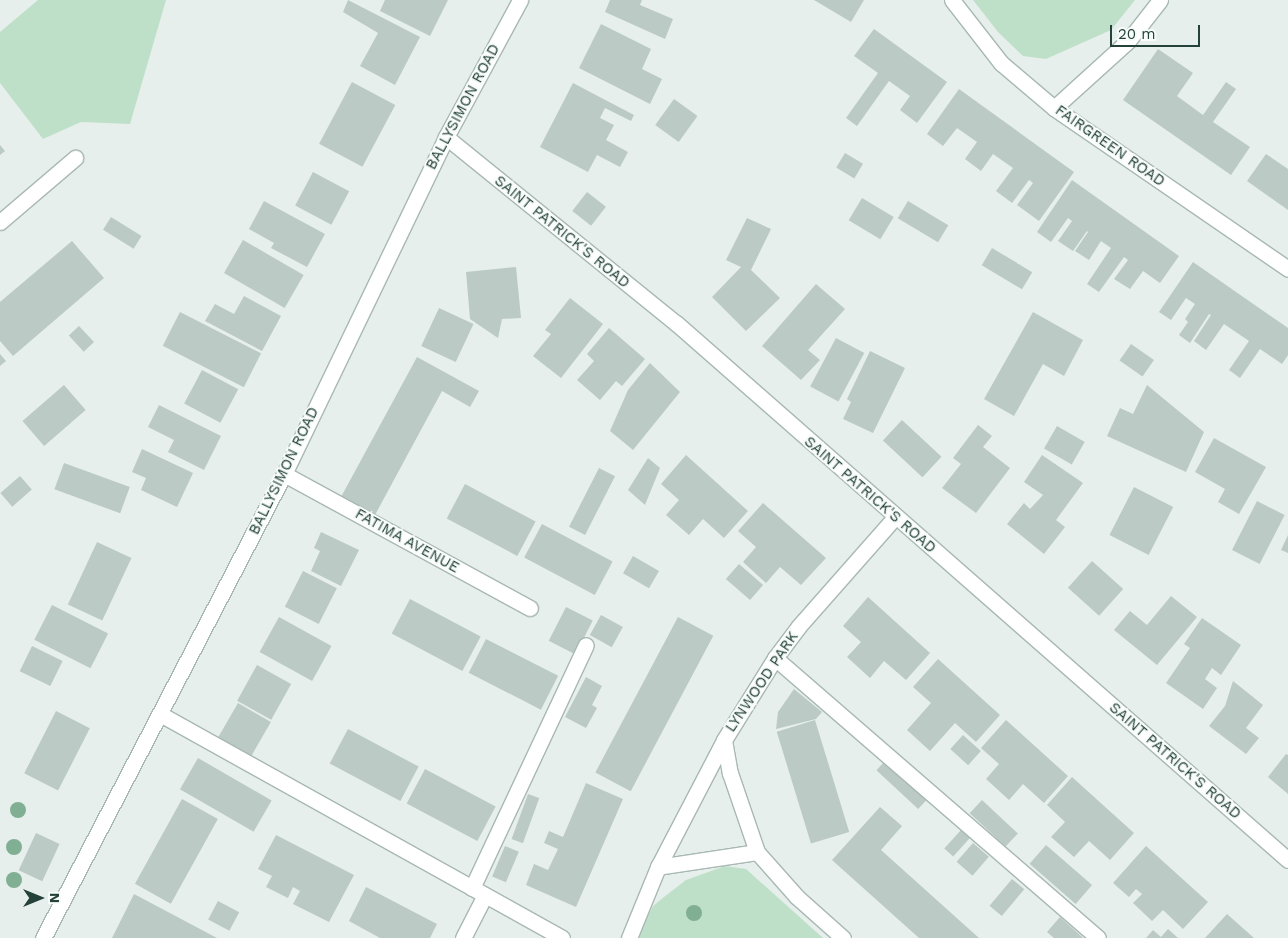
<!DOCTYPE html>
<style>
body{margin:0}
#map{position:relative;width:1288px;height:938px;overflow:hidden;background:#e6efeb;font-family:"Work Sans",sans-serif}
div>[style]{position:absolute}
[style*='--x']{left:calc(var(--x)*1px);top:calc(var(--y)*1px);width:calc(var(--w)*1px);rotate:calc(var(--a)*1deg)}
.green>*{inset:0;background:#bfe0c8}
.building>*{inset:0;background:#bbcac4;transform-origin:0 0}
.roads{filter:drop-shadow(1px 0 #a8b8b2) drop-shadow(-1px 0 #a8b8b2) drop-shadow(0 1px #a8b8b2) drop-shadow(0 -1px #a8b8b2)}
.service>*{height:15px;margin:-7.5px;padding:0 7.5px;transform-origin:7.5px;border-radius:7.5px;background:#fff}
.minor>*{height:15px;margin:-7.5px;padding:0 7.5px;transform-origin:7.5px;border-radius:7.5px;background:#fff}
.secondary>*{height:15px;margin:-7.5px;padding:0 7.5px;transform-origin:7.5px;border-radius:7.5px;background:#fff}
.trees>*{width:16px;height:16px;margin:-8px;border-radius:50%;background:#80af93}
span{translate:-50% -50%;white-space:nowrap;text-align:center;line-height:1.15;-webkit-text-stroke:4px #f7fbf9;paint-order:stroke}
.street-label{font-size:15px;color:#24423a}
.north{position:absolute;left:15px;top:873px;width:50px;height:50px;-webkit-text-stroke:4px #f7fbf9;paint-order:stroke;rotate:90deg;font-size:14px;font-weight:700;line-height:20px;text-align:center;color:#24423a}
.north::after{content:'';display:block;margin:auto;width:18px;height:22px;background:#24423a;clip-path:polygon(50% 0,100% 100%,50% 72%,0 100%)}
.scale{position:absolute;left:1110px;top:25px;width:90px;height:22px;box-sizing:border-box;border:2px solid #24423a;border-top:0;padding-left:6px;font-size:15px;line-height:18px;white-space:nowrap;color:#24423a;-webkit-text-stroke:4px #f7fbf9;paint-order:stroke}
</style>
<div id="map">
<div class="green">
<i style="clip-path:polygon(38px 0,166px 0,130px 124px,81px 122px,43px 139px,0 83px,0 32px)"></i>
<i style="clip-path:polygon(973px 0,1135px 0,1111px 30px,1046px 59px,1023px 56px,998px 32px)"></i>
<i style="clip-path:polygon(725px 866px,746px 869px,823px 938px,637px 938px,653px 906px,664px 897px,686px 880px)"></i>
</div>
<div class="building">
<i style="clip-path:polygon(348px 0,420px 37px,395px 85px,360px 66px,378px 33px,343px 12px)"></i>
<i style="clip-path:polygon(385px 0,448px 0,430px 36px,380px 11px)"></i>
<i style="clip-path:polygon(610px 0,642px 0,640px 5px,673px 19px,665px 39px,605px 12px)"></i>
<i style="clip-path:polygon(814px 0,864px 0,851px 22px)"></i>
<i style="clip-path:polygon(601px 24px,651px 49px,642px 69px,662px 79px,650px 104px,579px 68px)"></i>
<i style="clip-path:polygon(874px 29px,947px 82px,917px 123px,900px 110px,910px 96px,889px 81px,857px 126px,846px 118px,878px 73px,854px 56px)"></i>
<i style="clip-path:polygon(1158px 49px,1193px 73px,1177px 96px,1203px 115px,1226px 82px,1236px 89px,1213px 122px,1250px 147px,1231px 175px,1123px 100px)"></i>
<i style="left:352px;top:82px;width:49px;height:70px;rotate:28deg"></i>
<i style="clip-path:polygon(573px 83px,634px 115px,631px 121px,605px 108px,600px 118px,614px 125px,606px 140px,628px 152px,620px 167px,597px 155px,588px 172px,540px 147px)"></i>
<i style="clip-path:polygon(959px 89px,1074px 172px,1039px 221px,1017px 205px,1033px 183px,1029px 180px,1012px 203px,996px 191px,1013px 168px,993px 154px,981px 171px,965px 159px,977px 142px,957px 128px,943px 146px,927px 134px)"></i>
<i style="left:674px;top:99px;width:29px;height:32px;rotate:36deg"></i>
<i style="clip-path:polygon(0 145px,5px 151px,0 155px)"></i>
<i style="left:845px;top:153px;width:21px;height:17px;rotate:31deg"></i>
<i style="clip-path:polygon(1266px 154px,1288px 169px,1288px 210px,1247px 181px)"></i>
<i style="left:313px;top:172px;width:41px;height:38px;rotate:28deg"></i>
<i style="clip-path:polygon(1072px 180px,1179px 256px,1160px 283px,1143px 271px,1130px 289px,1114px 279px,1128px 260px,1124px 257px,1099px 292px,1087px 284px,1111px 248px,1101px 241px,1089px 260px,1075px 251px,1088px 232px,1087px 231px,1073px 251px,1058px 241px,1072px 221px,1068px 218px,1051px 242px,1037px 232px)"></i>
<i style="left:587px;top:192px;width:24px;height:24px;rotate:38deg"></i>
<i style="left:862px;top:198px;width:37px;height:26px;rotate:31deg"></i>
<i style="clip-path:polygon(264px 201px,325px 234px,307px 267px,271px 248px,274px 243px,249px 229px)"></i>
<i style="left:908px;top:201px;width:47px;height:20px;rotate:31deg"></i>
<i style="left:111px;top:217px;width:36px;height:15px;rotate:32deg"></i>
<i style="clip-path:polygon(747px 218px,771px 229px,751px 270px,780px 298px,746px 331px,712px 297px,741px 267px,726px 260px)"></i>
<i style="left:243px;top:240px;width:70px;height:38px;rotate:30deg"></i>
<i style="clip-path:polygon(72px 241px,104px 278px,13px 356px,0 341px,0 302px)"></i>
<i style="left:992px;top:248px;width:47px;height:20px;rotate:31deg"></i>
<i style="clip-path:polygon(1193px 262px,1288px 328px,1288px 355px,1282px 364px,1260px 349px,1240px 378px,1229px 370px,1249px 341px,1224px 324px,1206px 350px,1194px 341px,1211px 315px,1209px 314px,1190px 343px,1179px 335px,1188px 322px,1185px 319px,1195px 304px,1186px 298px,1171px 320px,1159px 312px)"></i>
<i style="clip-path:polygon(516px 267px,521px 318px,502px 319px,498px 338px,470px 319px,466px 272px)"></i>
<i style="clip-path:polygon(816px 284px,845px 309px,808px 350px,820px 360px,801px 380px,762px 346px)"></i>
<i style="clip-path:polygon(244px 296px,281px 316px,262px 351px,205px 321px,215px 304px,234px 314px)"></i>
<i style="clip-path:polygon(570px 298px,603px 324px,561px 378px,533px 356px,551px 334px,545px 330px)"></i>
<i style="left:439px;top:308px;width:38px;height:42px;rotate:25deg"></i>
<i style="left:180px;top:312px;width:91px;height:38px;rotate:27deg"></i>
<i style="clip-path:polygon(1033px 312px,1083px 340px,1064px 376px,1043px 364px,1014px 416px,984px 399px)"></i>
<i style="left:79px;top:326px;width:22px;height:14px;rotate:47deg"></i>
<i style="clip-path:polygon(609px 328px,645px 359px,622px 386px,616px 381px,600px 400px,577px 380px,594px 361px,587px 354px)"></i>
<i style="left:836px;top:338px;width:32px;height:55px;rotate:28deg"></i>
<i style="left:1131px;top:344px;width:28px;height:20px;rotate:35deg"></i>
<i style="clip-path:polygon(870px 351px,905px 368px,873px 433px,843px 419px,851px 402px,847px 399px)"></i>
<i style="clip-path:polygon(0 354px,6px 361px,0 366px)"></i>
<i style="clip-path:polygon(417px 357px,479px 391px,470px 407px,442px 391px,375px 515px,341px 497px)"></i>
<i style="clip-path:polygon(650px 363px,680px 392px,633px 450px,610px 431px,628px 390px)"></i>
<i style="left:202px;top:370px;width:41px;height:38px;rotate:28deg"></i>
<i style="left:64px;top:385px;width:33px;height:55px;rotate:49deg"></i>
<i style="clip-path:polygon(1147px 385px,1204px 432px,1186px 472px,1107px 436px,1120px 408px,1133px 414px)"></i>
<i style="clip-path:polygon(159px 405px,221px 436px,204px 470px,168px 452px,174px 440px,148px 427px)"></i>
<i style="left:902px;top:420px;width:54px;height:28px;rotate:43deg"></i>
<i style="clip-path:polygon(978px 425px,992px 436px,983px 447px,1010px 468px,976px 513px,942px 488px,961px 464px,953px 458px)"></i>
<i style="left:1057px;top:426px;width:32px;height:26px;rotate:30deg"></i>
<i style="clip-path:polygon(1214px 438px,1266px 467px,1239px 514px,1218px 502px,1225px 489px,1195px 472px)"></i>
<i style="clip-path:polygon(142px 449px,193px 473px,177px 507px,141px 490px,146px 478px,132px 472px)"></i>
<i style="clip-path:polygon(686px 455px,748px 511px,724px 538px,703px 519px,689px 535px,666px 515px,679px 500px,661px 484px)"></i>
<i style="clip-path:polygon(1042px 455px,1083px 483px,1056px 520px,1065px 527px,1044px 554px,1007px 524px,1024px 503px,1030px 509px,1043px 495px,1024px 482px)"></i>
<i style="clip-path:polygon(648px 458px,660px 468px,645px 505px,628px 490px)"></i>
<i style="left:64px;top:463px;width:70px;height:28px;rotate:20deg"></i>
<i style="left:599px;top:468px;width:18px;height:66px;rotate:27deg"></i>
<i style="left:20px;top:476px;width:18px;height:26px;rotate:49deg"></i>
<i style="left:465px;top:484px;width:80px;height:39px;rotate:28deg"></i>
<i style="left:1134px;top:487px;width:44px;height:54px;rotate:27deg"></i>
<i style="left:1257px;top:501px;width:31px;height:55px;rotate:27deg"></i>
<i style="clip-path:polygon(763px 503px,826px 558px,801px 585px,780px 567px,766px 583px,743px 562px,756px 547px,738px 531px)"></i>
<i style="left:542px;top:524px;width:80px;height:38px;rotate:28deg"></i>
<i style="clip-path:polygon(321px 532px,359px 550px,341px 586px,311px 571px,320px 551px,314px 548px)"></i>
<i style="clip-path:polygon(1288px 535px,1288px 553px,1281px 550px)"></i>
<i style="left:97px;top:542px;width:38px;height:69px;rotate:25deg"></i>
<i style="left:633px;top:556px;width:30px;height:20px;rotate:30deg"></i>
<i style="left:1092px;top:561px;width:42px;height:36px;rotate:42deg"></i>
<i style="left:739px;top:564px;width:32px;height:20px;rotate:41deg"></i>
<i style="left:303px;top:571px;width:38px;height:40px;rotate:27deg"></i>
<i style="clip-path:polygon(1171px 596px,1197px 617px,1157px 665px,1114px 630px,1130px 611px,1147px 625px)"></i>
<i style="clip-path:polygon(868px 597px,930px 653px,906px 680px,884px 661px,870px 678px,847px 657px,861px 642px,843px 626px)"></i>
<i style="left:410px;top:599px;width:80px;height:39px;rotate:28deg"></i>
<i style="left:52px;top:605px;width:63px;height:39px;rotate:27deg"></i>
<i style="left:566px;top:607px;width:30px;height:38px;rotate:27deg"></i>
<i style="left:601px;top:615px;width:25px;height:23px;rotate:29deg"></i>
<i style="left:279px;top:617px;width:60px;height:40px;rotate:29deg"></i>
<i style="left:678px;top:617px;width:40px;height:176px;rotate:28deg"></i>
<i style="clip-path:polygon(1202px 618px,1241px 645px,1221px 675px,1212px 668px,1205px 679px,1217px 688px,1203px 709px,1166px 683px,1190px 648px,1184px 644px)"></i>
<i style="left:486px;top:639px;width:81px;height:38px;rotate:27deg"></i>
<i style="left:32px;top:646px;width:34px;height:28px;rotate:26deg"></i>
<i style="clip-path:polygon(938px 659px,1000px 715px,976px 742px,955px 723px,930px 751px,907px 730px,931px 703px,913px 687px)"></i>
<i style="left:257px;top:665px;width:39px;height:41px;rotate:29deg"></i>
<i style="clip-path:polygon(586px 677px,602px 686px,592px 705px,597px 708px,586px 728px,565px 717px)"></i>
<i style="clip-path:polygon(1233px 681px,1263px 705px,1246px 728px,1259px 738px,1246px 754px,1209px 726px,1225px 706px)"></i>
<i style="clip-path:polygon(794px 689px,822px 712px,816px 719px,776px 729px,778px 712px)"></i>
<i style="left:238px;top:703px;width:38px;height:41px;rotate:30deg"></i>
<i style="left:56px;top:711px;width:38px;height:70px;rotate:27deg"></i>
<i style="left:815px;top:720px;width:117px;height:40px;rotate:73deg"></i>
<i style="clip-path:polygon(1006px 720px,1068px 776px,1044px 803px,1023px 784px,1009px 800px,986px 779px,999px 764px,981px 748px)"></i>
<i style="left:348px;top:729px;width:80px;height:39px;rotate:28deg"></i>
<i style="left:963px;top:735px;width:24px;height:19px;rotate:42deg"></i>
<i style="clip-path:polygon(1286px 754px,1288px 755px,1288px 794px,1268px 777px)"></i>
<i style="left:198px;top:758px;width:85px;height:36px;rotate:30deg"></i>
<i style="left:886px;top:760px;width:57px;height:14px;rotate:43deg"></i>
<i style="left:425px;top:769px;width:80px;height:39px;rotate:28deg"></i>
<i style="clip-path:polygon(1072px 777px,1134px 833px,1110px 860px,1089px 841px,1074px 857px,1051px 837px,1065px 822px,1047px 805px)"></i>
<i style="clip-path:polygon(586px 783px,623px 799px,576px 907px,526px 885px,534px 864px,548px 870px,558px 849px,544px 843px,549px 831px,563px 837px)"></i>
<i style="left:528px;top:794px;width:12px;height:48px;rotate:20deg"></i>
<i style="left:182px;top:799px;width:41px;height:97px;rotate:29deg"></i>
<i style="left:982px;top:800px;width:49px;height:18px;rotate:43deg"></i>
<i style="clip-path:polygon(880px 807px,902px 826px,881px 850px,979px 938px,919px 938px,832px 860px)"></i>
<i style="left:961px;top:830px;width:12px;height:25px;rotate:42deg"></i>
<i style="left:36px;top:833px;width:26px;height:41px;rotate:25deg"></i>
<i style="clip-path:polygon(276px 835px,354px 875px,329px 922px,293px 904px,300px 891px,293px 887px,288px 898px,266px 887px,272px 876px,258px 869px)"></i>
<i style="left:973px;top:843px;width:21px;height:25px;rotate:41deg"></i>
<i style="left:1046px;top:845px;width:61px;height:25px;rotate:41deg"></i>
<i style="left:505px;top:846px;width:15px;height:33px;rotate:23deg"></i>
<i style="clip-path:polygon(1146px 846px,1208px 902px,1183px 929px,1163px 910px,1152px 921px,1133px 903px,1142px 894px,1136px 889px,1129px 897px,1113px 883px)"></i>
<i style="left:1012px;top:879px;width:16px;height:35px;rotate:40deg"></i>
<i style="clip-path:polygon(366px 887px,437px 924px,430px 938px,380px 938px,349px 921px)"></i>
<i style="clip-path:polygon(134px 894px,217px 938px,112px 938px)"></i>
<i style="left:218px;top:901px;width:24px;height:21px;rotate:28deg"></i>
<i style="clip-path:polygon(1227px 914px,1254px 938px,1205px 938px)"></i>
<i style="clip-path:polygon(1060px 917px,1081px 936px,1083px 938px,1054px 938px,1047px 932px)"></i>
<i style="clip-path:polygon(1168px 929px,1178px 938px,1146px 938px,1153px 930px,1161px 937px)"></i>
</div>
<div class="roads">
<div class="service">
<i style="--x:775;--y:658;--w:427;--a:40.9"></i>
<i style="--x:472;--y:888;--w:268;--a:-64.9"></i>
<i style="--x:463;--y:938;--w:48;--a:-62.9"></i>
</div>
<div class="minor">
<i style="--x:952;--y:0;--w:80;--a:52.1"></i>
<i style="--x:1001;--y:63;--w:70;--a:40.3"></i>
<i style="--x:1054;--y:108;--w:284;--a:34.5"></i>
<i style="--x:1054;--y:108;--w:100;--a:-42.2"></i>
<i style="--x:1128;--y:41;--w:52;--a:-52"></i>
<i style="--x:446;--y:137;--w:296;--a:39"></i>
<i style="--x:676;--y:323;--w:814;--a:41.27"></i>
<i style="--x:0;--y:222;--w:99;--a:-40.5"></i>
<i style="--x:284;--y:474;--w:280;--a:28.6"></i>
<i style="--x:160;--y:714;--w:460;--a:29.1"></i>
<i style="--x:724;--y:740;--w:34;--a:80"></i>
<i style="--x:730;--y:773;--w:83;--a:71.1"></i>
<i style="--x:629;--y:938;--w:77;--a:-67.8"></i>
<i style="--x:843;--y:938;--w:62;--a:-138.3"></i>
<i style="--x:797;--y:897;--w:60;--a:-131.6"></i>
<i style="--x:757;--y:852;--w:100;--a:171.4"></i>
<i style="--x:658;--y:867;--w:143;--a:-62.5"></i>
<i style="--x:724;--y:740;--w:97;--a:-58.1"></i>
<i style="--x:775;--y:658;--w:40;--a:-53"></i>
<i style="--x:799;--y:626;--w:145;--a:-48.6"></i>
</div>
<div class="secondary">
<i style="--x:43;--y:938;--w:523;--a:-62.55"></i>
<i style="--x:284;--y:474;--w:374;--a:-64.3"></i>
<i style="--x:446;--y:137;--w:156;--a:-61.6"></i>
</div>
</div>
<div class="trees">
<i style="left:18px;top:810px"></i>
<i style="left:14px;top:847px"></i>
<i style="left:14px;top:880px"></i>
<i style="left:694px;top:913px"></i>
</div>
<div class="street-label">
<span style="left:463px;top:107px;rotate:-62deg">BALLYSIMON ROAD</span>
<span style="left:1110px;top:146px;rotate:35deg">FAIRGREEN ROAD</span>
<span style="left:562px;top:232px;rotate:39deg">SAINT PATRICK'S ROAD</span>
<span style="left:284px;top:471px;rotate:-64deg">BALLYSIMON ROAD</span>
<span style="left:870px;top:495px;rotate:41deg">SAINT PATRICK'S ROAD</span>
<span style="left:407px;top:541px;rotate:29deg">FATIMA AVENUE</span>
<span style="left:762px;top:682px;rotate:-56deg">LYNWOOD PARK</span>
<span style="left:1175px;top:761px;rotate:41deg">SAINT PATRICK'S ROAD</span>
</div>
<div class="north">N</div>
<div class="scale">20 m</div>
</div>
